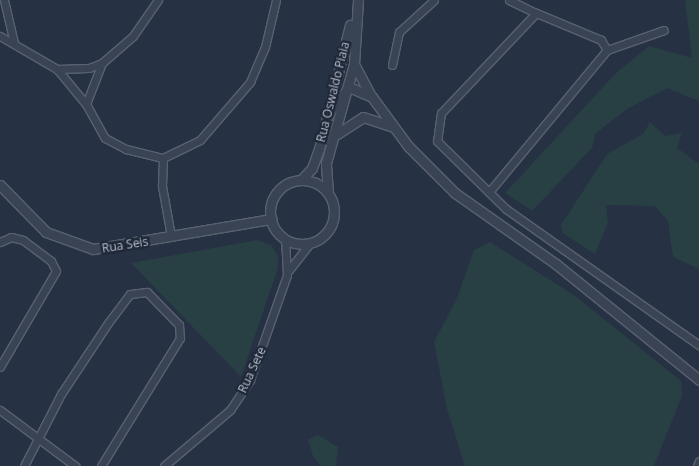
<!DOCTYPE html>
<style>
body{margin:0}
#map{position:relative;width:699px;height:466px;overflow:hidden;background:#263143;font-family:"Open Sans",sans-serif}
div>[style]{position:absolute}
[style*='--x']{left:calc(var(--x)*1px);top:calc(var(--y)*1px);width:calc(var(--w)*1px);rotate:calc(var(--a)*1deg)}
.green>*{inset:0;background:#284044}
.roads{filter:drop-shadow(1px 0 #596170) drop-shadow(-1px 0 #596170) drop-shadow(0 1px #596170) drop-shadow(0 -1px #596170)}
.minor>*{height:7px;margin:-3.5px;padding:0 3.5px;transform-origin:3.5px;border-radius:3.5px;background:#3a4353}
.tertiary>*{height:9px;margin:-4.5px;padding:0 4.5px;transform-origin:4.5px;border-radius:4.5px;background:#3a4353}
.tertiary>.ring{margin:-4.5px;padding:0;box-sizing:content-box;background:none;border:9px solid #3a4353;border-radius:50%}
span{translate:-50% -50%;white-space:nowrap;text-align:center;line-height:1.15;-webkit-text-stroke:5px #1f2838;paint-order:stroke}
.street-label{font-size:12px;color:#b8bfcc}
</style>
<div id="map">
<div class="green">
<i style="clip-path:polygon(685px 0,699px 0,699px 101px,667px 88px,627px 109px,596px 133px,592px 148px,532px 211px,505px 193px,616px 73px,649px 46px,692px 58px)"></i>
<i style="clip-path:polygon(650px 122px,665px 136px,682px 133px,677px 148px,699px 164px,699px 269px,673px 257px,668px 221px,655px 206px,606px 205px,608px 223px,595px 254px,563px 233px,561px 225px,607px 154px,643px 134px)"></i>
<i style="clip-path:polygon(257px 240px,271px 245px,278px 256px,278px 268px,241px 377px,131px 263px)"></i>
<i style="clip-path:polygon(490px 242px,574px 295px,681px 381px,682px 396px,654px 466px,465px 466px,447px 409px,434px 342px,457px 298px,474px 250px)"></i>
<i style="clip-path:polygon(318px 435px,338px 447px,336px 466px,321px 466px,313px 456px,308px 440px)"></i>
</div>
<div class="roads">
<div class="minor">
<i style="--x:4;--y:0;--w:44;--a:76.9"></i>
<i style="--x:509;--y:0;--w:30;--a:26"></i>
<i style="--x:536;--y:13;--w:138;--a:133.5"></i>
<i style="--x:441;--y:113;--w:28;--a:98"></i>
<i style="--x:437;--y:141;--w:97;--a:44.6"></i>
<i style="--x:506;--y:209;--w:236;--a:35.2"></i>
<i style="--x:0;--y:36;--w:66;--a:30.1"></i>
<i style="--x:57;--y:69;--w:45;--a:50.4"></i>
<i style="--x:86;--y:104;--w:39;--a:61"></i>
<i style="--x:105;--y:138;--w:24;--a:28"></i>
<i style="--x:126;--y:149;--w:38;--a:14"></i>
<i style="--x:163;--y:158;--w:41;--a:-25.9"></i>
<i style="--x:200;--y:140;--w:77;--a:-49.2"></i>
<i style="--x:250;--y:82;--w:38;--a:-67"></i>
<i style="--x:265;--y:47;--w:48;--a:-76.8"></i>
<i style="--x:607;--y:50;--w:60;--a:-19.3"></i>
<i style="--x:392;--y:65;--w:34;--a:-78"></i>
<i style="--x:399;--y:32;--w:47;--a:-42.4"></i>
<i style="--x:57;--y:69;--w:32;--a:-2"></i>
<i style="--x:89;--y:68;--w:14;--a:-21"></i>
<i style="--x:102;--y:63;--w:41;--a:-41.1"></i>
<i style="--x:133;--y:36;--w:44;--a:-55.2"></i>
<i style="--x:86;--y:104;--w:44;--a:-68.7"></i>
<i style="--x:163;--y:158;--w:28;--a:92"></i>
<i style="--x:162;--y:186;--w:51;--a:79.8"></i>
<i style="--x:489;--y:192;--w:185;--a:-50.3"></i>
<i style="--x:607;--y:50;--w:12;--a:-121"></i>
<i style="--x:601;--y:40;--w:70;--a:-157.4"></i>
<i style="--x:0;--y:242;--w:12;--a:-24"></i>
<i style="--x:11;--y:237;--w:12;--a:14"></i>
<i style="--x:23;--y:240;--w:35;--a:37"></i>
<i style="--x:51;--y:261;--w:11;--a:63"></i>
<i style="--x:56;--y:271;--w:111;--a:120.3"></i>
<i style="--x:289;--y:270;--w:33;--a:-52"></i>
<i style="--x:0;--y:410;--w:94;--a:36.7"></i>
<i style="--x:24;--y:466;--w:81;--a:-62.8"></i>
<i style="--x:61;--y:394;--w:85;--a:-56.5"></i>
<i style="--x:108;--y:323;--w:36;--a:-53"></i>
<i style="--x:130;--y:294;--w:17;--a:-7"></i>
<i style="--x:147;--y:292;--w:46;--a:45.9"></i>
<i style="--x:179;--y:325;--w:13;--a:86"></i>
<i style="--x:180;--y:338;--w:150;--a:121.7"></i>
<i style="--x:164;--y:466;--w:87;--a:-40.3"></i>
<i style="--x:230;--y:410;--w:36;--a:-56"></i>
<i style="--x:250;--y:380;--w:111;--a:-70.6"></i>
<i style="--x:287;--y:275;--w:36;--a:-93"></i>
<i style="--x:697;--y:466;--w:5;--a:-68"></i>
</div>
<div class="tertiary">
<i style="--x:354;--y:64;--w:34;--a:62"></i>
<i style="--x:328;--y:114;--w:34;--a:-52"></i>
<i style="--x:349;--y:87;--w:25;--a:23"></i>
<i style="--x:372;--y:97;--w:61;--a:53.7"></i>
<i style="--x:408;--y:146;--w:66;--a:45"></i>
<i style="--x:455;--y:193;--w:123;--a:35.1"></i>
<i style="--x:556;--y:264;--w:184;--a:39"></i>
<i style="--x:337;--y:134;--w:31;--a:-33"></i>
<i style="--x:363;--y:117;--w:32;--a:18"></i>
<i class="ring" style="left:270px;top:180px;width:55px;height:55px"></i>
<i style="--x:301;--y:180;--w:16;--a:-47"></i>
<i style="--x:312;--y:168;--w:20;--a:-70"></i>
<i style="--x:319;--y:149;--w:128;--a:-76"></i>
<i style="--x:0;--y:185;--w:66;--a:45.6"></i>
<i style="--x:46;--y:232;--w:50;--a:19.9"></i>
<i style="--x:93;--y:249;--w:181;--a:-9.6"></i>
<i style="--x:328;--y:193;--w:30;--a:-94"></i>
<i style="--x:326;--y:163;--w:103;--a:-74.2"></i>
<i style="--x:354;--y:64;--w:64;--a:-86.4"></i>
</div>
</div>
<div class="street-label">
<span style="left:333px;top:92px;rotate:-76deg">Rua Oswaldo Piaia</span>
<span style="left:125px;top:245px;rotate:-9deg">Rua Seis</span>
<span style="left:252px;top:370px;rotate:-65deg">Rua Sete</span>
</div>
</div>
